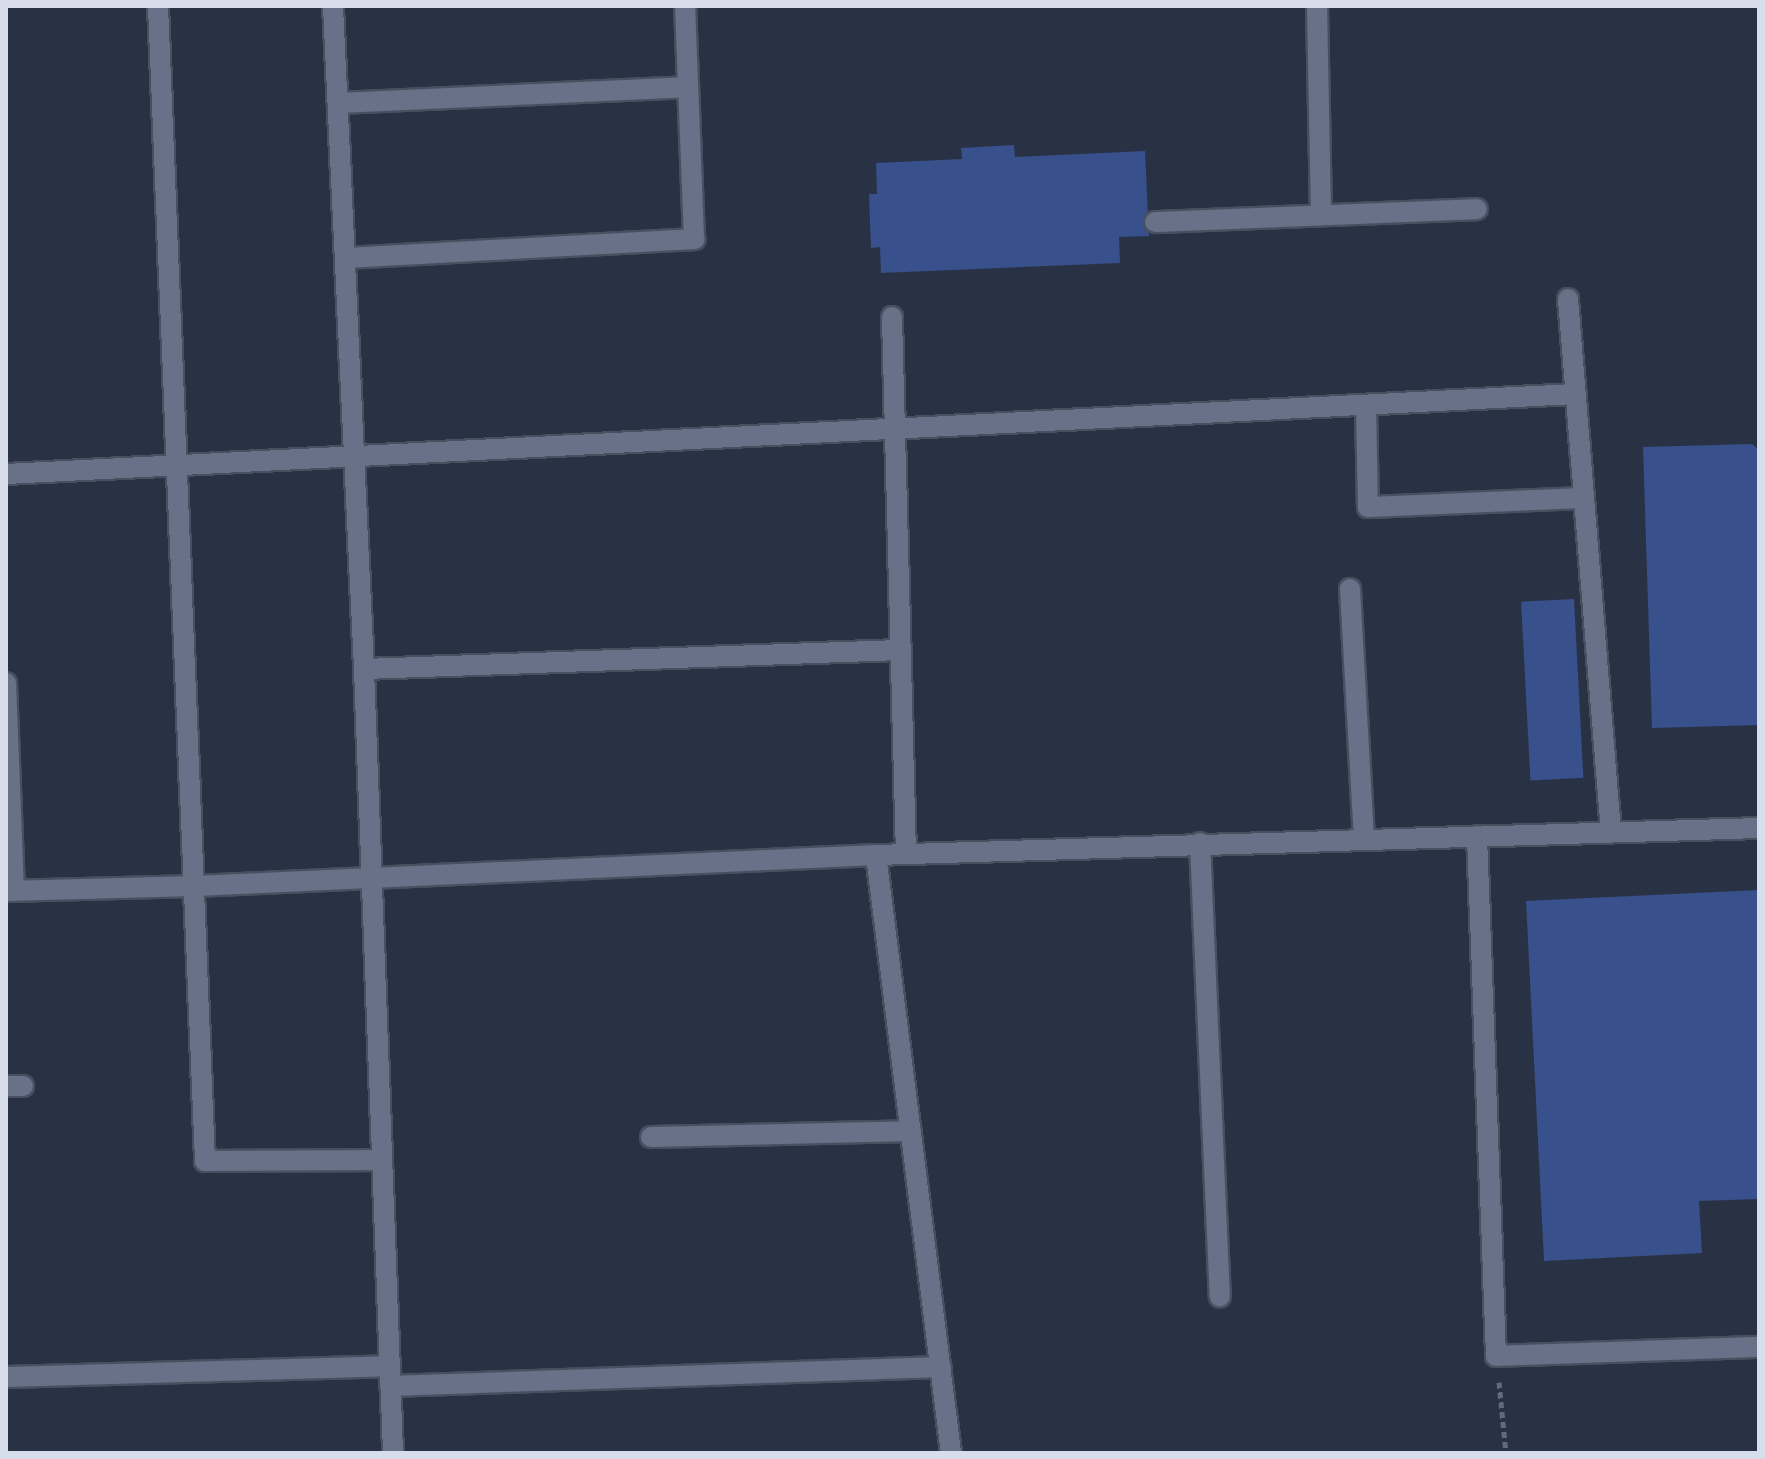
<!DOCTYPE html>
<style>
body{margin:0}
#map{position:relative;width:1765px;height:1459px;overflow:hidden;background:#293245;font-family:"Source Serif 4",serif}
div>[style]{position:absolute}
[style*='--x']{left:calc(var(--x)*1px);top:calc(var(--y)*1px);width:calc(var(--w)*1px);rotate:calc(var(--a)*1deg)}
.building>*{inset:0;background:#38508b;transform-origin:0 0}
.path>*{height:5px;margin-top:-2.5px;transform-origin:0;background:repeating-linear-gradient(90deg,#626a7b 0 6px,transparent 0 10px)}
.roads{filter:drop-shadow(2px 0 #485060) drop-shadow(-2px 0 #485060) drop-shadow(0 2px #485060) drop-shadow(0 -2px #485060)}
.minor>*{height:20px;margin:-10px;padding:0 10px;transform-origin:10px;border-radius:10px;background:#677188}
.tertiary>*{height:20px;margin:-10px;padding:0 10px;transform-origin:10px;border-radius:10px;background:#677188}
span{translate:-50% -50%;white-space:nowrap;text-align:center;line-height:1.15;-webkit-text-stroke:7px #161a23;paint-order:stroke}
.frame{position:absolute;inset:0;border:8px solid #d7ddea;pointer-events:none}
</style>
<div id="map">
<div class="building">
<i style="clip-path:polygon(1014px 145px,1015px 157px,1145px 151px,1149px 236px,1119px 237px,1120px 263px,881px 273px,880px 247px,871px 248px,869px 194px,877px 194px,876px 163px,962px 159px,961px 148px)"></i>
<i style="clip-path:polygon(1752px 444px,1759px 450px,1759px 725px,1652px 728px,1643px 447px)"></i>
<i style="left:1574px;top:599px;width:179px;height:53px;rotate:87deg"></i>
<i style="clip-path:polygon(1759px 890px,1759px 1199px,1699px 1201px,1702px 1253px,1544px 1261px,1526px 901px)"></i>
</div>
<div class="path">
<i style="--x:1499;--y:1382;--w:71;--a:84.4"></i>
</div>
<div class="roads">
<div class="minor">
<i style="--x:158;--y:6;--w:1156;--a:87.67"></i>
<i style="--x:205;--y:1161;--w:175;--a:-0.3"></i>
<i style="--x:333;--y:6;--w:664;--a:87.32"></i>
<i style="--x:364;--y:669;--w:785;--a:87.88"></i>
<i style="--x:1317;--y:6;--w:209;--a:88.9"></i>
<i style="--x:338;--y:103;--w:349;--a:-2.6"></i>
<i style="--x:1155;--y:222;--w:322;--a:-2.3"></i>
<i style="--x:346;--y:258;--w:349;--a:-3.1"></i>
<i style="--x:694;--y:239;--w:233;--a:-92.2"></i>
<i style="--x:1568;--y:299;--w:535;--a:85.39"></i>
<i style="--x:892;--y:317;--w:537;--a:88.51"></i>
<i style="--x:1366;--y:405;--w:102;--a:88.9"></i>
<i style="--x:1368;--y:507;--w:216;--a:-2.4"></i>
<i style="--x:6;--y:474;--w:1572;--a:-2.92"></i>
<i style="--x:1350;--y:589;--w:250;--a:86.8"></i>
<i style="--x:364;--y:669;--w:536;--a:-2.03"></i>
<i style="--x:6;--y:683;--w:208;--a:87.8"></i>
<i style="--x:1477;--y:836;--w:520;--a:87.91"></i>
<i style="--x:1496;--y:1356;--w:263;--a:-2"></i>
<i style="--x:1200;--y:843;--w:454;--a:87.5"></i>
<i style="--x:6;--y:1086;--w:17;--a:0"></i>
<i style="--x:651;--y:1137;--w:260;--a:-1.3"></i>
<i style="--x:6;--y:1377;--w:383;--a:-1.6"></i>
<i style="--x:390;--y:1386;--w:551;--a:-1.97"></i>
</div>
<div class="tertiary">
<i style="--x:876;--y:855;--w:603;--a:82.85"></i>
<i style="--x:6;--y:891;--w:190;--a:-1.5"></i>
<i style="--x:196;--y:886;--w:681;--a:-2.61"></i>
<i style="--x:876;--y:855;--w:883;--a:-1.75"></i>
</div>
</div>
<div class="frame"></div>
</div>
